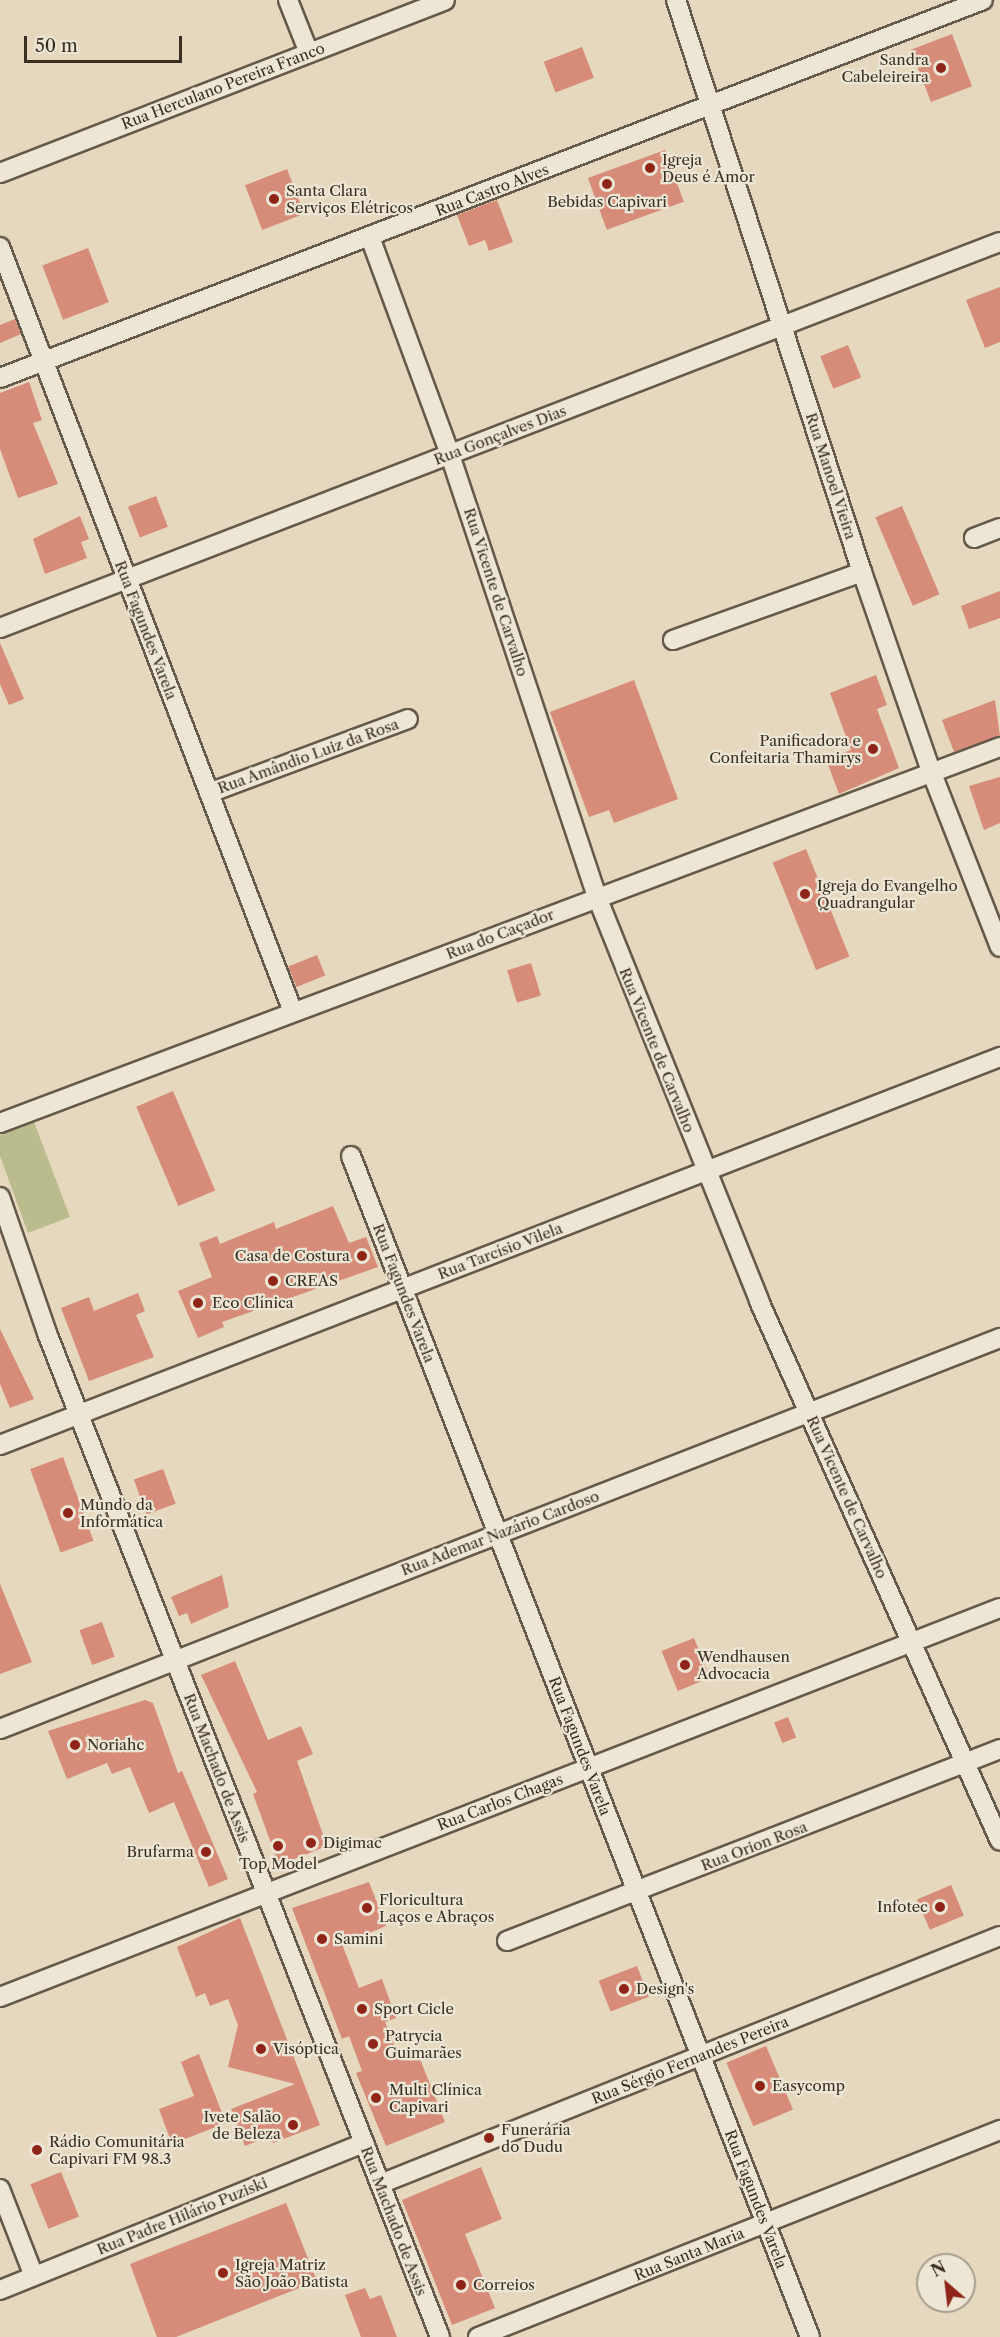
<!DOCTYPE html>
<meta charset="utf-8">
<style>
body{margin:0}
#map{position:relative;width:1000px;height:2337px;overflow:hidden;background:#e5d8be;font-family:"Libre Caslon Text",serif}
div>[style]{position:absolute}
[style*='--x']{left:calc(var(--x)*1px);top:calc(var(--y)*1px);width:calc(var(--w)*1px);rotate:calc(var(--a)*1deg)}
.green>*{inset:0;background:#bbbc8d}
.building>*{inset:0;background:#d68c79;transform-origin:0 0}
.roads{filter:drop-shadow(2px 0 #64594a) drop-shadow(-2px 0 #64594a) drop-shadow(0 2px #64594a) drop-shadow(0 -2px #64594a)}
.minor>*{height:18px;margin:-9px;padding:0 9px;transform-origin:9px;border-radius:9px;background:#eee6d5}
.dots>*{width:16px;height:16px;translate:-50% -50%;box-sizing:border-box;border:3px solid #eee6d5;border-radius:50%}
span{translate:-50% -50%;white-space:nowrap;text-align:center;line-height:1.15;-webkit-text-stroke:4.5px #eee6d5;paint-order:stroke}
.poi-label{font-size:15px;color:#392f23}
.right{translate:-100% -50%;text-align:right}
.left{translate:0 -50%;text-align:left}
.street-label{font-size:15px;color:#392f23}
.north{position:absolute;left:916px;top:2253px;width:60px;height:60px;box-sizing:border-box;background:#eee6d5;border:2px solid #a69d8e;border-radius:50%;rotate:332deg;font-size:16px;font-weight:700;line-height:24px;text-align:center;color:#392f23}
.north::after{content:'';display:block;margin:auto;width:21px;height:27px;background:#8f2418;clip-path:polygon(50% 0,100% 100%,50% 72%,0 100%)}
.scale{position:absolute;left:24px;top:36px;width:158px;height:27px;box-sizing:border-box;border:3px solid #392f23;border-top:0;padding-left:8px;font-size:18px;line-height:21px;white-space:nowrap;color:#392f23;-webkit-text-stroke:4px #eee6d5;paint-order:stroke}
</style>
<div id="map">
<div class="green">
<i style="clip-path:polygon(34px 1122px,70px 1217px,28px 1233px,0 1156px,0 1135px)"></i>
</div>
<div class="building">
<i style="left:952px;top:34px;width:56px;height:44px;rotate:69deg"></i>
<i style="left:582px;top:47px;width:33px;height:41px;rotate:69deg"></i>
<i style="left:665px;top:150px;width:55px;height:82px;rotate:70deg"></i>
<i style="left:287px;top:169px;width:48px;height:45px;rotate:69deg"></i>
<i style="clip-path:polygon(497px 200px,513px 242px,489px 251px,485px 240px,469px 246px,457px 215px)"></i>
<i style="left:88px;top:248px;width:58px;height:49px;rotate:69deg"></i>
<i style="clip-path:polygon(1000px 287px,1000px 342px,985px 348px,966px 300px)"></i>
<i style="clip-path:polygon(15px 319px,21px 334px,0 343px,0 325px)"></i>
<i style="left:848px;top:345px;width:35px;height:30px;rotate:68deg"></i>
<i style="clip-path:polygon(29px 382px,42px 420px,33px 423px,58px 484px,18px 498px,0 449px,0 393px)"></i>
<i style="left:156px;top:496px;width:33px;height:30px;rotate:69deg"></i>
<i style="left:902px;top:506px;width:96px;height:29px;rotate:67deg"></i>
<i style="clip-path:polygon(80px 516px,89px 539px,81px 542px,87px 558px,45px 574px,33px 539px)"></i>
<i style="clip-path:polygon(1000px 591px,1000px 618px,969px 629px,961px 606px)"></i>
<i style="clip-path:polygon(0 643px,24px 699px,9px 705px,0 684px)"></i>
<i style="clip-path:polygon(876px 675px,887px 705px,877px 709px,899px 768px,839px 794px,826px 759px,851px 750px,830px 693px)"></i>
<i style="clip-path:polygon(634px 680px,678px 799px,614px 823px,609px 810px,589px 817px,550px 712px)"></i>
<i style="clip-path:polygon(995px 700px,1000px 736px,954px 752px,942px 720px)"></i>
<i style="clip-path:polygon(1000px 777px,1000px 823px,984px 830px,969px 786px)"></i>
<i style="left:806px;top:849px;width:116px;height:36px;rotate:68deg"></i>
<i style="left:317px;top:955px;width:22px;height:31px;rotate:68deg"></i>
<i style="left:531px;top:963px;width:34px;height:25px;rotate:73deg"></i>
<i style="left:173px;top:1091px;width:108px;height:40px;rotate:67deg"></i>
<i style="clip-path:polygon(333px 1206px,349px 1243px,366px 1237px,378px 1267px,222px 1322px,224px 1327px,198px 1338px,178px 1291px,212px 1277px,199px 1243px,217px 1236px,220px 1244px,274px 1222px,276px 1229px)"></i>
<i style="clip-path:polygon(138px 1293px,145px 1311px,136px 1315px,154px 1357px,89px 1381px,61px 1308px,89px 1297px,94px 1311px)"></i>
<i style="clip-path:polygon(0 1329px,34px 1399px,10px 1408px,0 1384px)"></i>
<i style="left:63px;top:1457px;width:89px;height:35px;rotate:70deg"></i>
<i style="left:163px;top:1469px;width:37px;height:31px;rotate:70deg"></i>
<i style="clip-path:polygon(222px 1575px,229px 1607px,191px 1624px,187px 1613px,179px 1616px,171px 1597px)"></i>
<i style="clip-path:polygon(0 1584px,32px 1662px,0 1674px)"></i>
<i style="left:102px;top:1622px;width:37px;height:24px;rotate:70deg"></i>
<i style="left:694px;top:1638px;width:43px;height:35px;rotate:68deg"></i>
<i style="clip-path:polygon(235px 1661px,268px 1740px,301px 1726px,313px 1754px,297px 1761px,327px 1846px,279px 1865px,253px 1794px,257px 1792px,201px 1675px)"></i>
<i style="clip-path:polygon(145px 1700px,153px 1703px,178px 1773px,182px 1771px,228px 1879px,209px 1887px,174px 1802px,149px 1813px,130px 1767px,112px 1774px,107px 1763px,67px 1779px,48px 1731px)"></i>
<i style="left:788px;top:1717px;width:22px;height:15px;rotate:68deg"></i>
<i style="clip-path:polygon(369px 1882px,386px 1926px,342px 1944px,359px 1988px,382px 1979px,396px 2018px,385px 2022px,399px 2056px,416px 2049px,445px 2122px,386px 2146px,356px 2073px,362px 2071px,349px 2036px,342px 2039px,292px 1908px)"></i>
<i style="left:951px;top:1885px;width:33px;height:37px;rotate:67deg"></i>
<i style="clip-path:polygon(240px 1918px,320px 2125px,273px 2143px,270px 2136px,245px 2146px,231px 2109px,295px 2084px,228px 2067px,238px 2025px,228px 1999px,210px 2006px,205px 1993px,196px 1997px,177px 1947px)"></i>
<i style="left:637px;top:1966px;width:33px;height:41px;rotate:69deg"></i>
<i style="left:766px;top:2046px;width:69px;height:43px;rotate:67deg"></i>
<i style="clip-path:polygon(199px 2054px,226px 2123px,172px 2144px,159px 2109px,194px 2096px,181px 2062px)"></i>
<i style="clip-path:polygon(481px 2167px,502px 2219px,465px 2234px,495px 2308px,452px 2325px,402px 2200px)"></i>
<i style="left:61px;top:2172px;width:48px;height:33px;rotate:68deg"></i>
<i style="clip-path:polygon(286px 2203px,317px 2281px,176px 2337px,157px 2337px,130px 2264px)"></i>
<i style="clip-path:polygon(365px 2288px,370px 2299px,381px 2295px,397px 2337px,361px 2337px,345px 2295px)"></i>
</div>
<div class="roads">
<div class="minor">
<i style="--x:288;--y:0;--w:57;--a:68.4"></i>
<i style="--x:676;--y:0;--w:601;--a:71.99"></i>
<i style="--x:862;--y:572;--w:211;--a:70.9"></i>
<i style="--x:931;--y:771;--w:189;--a:68.6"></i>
<i style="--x:0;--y:173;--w:477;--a:-21.2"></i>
<i style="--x:370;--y:237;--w:232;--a:69.8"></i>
<i style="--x:450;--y:455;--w:466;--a:71.6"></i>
<i style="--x:597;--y:897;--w:435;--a:68.1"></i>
<i style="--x:759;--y:1301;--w:591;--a:65.95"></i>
<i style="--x:0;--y:247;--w:819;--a:69.04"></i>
<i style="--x:0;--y:378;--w:1053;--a:-21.03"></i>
<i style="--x:974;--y:538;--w:28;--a:-21"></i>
<i style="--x:0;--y:628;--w:1072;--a:-21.11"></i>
<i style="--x:673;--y:640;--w:201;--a:-19.8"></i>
<i style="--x:209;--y:793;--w:212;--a:-20.4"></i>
<i style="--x:0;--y:1123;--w:1068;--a:-20.61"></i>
<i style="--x:351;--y:1156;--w:1267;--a:68.76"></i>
<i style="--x:0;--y:1197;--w:144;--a:70.9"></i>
<i style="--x:47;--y:1333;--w:1078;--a:68.62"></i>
<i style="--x:0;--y:1445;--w:1073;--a:-21.21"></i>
<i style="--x:0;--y:1729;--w:1074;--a:-21.36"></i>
<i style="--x:507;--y:1941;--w:529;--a:-21.28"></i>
<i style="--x:0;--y:1997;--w:1073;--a:-21.26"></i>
<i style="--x:380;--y:2184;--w:668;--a:-21.8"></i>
<i style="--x:0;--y:2189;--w:93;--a:68.7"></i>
<i style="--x:0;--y:2290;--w:393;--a:-22"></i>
<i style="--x:478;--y:2337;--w:562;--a:-21.63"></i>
</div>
</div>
<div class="dots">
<i style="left:941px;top:68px;background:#8f2418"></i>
<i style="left:650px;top:168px;background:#8f2418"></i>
<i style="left:607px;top:184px;background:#8f2418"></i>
<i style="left:274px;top:199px;background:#8f2418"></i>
<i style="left:873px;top:749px;background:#8f2418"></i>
<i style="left:805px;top:894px;background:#8f2418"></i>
<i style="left:362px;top:1256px;background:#8f2418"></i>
<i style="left:273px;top:1281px;background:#8f2418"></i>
<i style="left:198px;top:1303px;background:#8f2418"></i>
<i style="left:68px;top:1513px;background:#8f2418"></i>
<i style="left:685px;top:1665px;background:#8f2418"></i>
<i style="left:75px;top:1745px;background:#8f2418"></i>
<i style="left:311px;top:1843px;background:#8f2418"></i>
<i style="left:278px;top:1846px;background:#8f2418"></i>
<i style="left:206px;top:1852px;background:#8f2418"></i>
<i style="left:940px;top:1907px;background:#8f2418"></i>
<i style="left:367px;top:1908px;background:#8f2418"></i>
<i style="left:322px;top:1939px;background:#8f2418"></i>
<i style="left:624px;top:1989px;background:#8f2418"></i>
<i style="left:362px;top:2009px;background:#8f2418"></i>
<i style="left:373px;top:2044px;background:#8f2418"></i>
<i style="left:261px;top:2049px;background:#8f2418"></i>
<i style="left:760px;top:2086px;background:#8f2418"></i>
<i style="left:376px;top:2098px;background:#8f2418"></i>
<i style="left:293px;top:2125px;background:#8f2418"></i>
<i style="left:489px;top:2138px;background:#8f2418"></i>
<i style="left:37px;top:2150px;background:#8f2418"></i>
<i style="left:223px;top:2273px;background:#8f2418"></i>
<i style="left:461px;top:2285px;background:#8f2418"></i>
</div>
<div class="poi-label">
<span class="right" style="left:929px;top:68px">Sandra<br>Cabeleireira</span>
<span class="left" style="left:662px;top:168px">Igreja<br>Deus é Amor</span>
<span class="left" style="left:286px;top:199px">Santa Clara<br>Serviços Elétricos</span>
<span style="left:607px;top:202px">Bebidas Capivari</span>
<span class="right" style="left:861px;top:749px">Panificadora e<br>Confeitaria Thamirys</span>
<span class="left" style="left:817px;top:894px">Igreja do Evangelho<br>Quadrangular</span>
<span class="right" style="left:350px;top:1256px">Casa de Costura</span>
<span class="left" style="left:285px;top:1281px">CREAS</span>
<span class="left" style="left:212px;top:1303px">Eco Clínica</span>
<span class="left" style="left:80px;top:1513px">Mundo da<br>Informática</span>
<span class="left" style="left:697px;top:1665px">Wendhausen<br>Advocacia</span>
<span class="left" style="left:87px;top:1745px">Noriahc</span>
<span class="left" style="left:323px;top:1843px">Digimac</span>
<span class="right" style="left:194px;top:1852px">Brufarma</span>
<span style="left:278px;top:1864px">Top Model</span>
<span class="left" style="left:379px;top:1908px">Floricultura<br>Laços e Abraços</span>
<span class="right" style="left:928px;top:1907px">Infotec</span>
<span class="left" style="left:334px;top:1939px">Samini</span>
<span class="left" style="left:636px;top:1989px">Design's</span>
<span class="left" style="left:374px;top:2009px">Sport Cicle</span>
<span class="left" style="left:385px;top:2044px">Patrycia<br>Guimarães</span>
<span class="left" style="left:273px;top:2049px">Visóptica</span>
<span class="left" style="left:772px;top:2086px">Easycomp</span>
<span class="left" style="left:389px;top:2098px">Multi Clínica<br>Capivari</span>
<span class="right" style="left:281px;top:2125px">Ivete Salão<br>de Beleza</span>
<span class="left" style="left:501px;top:2138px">Funerária<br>do Dudu</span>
<span class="left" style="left:49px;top:2150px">Rádio Comunitária<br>Capivari FM 98.3</span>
<span class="left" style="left:235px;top:2273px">Igreja Matriz<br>São João Batista</span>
<span class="left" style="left:473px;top:2285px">Correios</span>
</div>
<div class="street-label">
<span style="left:223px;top:86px;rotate:-21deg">Rua Herculano Pereira Franco</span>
<span style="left:492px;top:190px;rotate:-21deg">Rua Castro Alves</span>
<span style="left:500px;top:435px;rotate:-21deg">Rua Gonçalves Dias</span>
<span style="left:831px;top:476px;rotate:72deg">Rua Manoel Vieira</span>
<span style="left:496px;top:592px;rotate:72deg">Rua Vicente de Carvalho</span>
<span style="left:146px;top:630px;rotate:69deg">Rua Fagundes Varela</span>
<span style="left:308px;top:756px;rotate:-20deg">Rua Amândio Luiz da Rosa</span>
<span style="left:500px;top:934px;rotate:-21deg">Rua do Caçador</span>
<span style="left:657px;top:1050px;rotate:68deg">Rua Vicente de Carvalho</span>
<span style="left:500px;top:1251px;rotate:-21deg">Rua Tarcísio Vilela</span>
<span style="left:404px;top:1293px;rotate:69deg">Rua Fagundes Varela</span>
<span style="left:847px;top:1497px;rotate:66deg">Rua Vicente de Carvalho</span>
<span style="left:500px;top:1533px;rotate:-21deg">Rua Ademar Nazário Cardoso</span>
<span style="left:580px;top:1746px;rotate:69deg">Rua Fagundes Varela</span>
<span style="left:217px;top:1768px;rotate:69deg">Rua Machado de Assis</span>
<span style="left:500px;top:1802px;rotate:-21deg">Rua Carlos Chagas</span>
<span style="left:754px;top:1846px;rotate:-21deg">Rua Orion Rosa</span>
<span style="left:690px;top:2060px;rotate:-22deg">Rua Sérgio Fernandes Pereira</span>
<span style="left:756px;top:2199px;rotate:69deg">Rua Fagundes Varela</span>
<span style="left:182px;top:2216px;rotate:-22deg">Rua Padre Hilário Puziski</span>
<span style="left:394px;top:2221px;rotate:69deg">Rua Machado de Assis</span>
<span style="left:689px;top:2254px;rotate:-22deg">Rua Santa Maria</span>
</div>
<div class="north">N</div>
<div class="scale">50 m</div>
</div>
